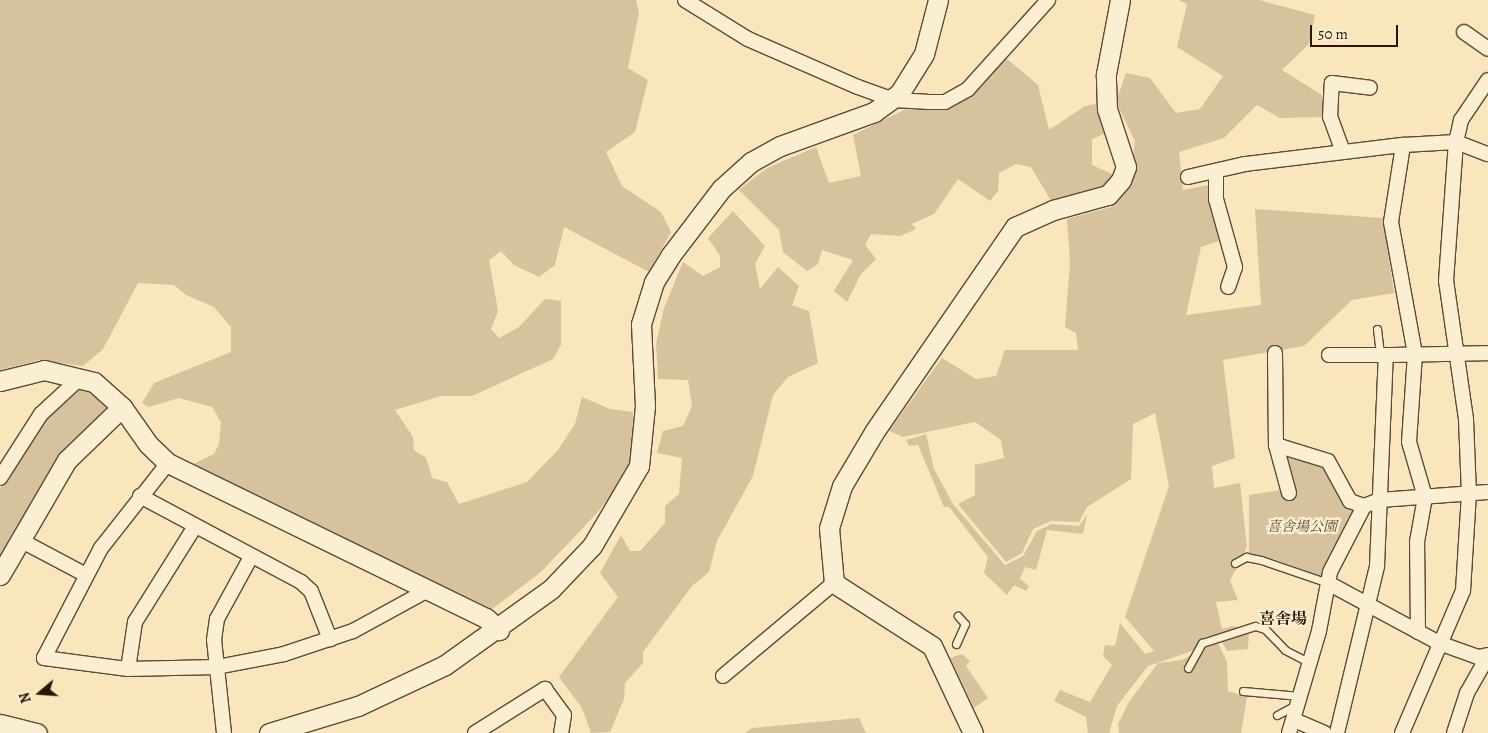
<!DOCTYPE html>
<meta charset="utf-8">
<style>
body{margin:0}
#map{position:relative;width:1488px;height:733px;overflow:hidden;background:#f9e6bc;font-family:Alegreya,"Noto Serif JP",serif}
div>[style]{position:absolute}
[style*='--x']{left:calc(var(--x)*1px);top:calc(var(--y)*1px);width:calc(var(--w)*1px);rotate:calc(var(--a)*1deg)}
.green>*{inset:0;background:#d6c39d}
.roads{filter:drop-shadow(1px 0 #5e4a31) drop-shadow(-1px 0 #5e4a31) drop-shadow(0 1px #5e4a31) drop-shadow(0 -1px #5e4a31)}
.lane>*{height:7px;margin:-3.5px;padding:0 3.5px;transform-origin:3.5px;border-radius:3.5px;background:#fbefd3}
.street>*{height:14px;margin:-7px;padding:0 7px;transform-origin:7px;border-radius:7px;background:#fbefd3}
.secondary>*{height:19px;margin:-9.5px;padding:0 9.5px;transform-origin:9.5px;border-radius:9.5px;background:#fbefd3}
span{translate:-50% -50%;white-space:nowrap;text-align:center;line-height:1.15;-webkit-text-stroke:4.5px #fbefd3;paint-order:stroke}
.park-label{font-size:14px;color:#5e4a31;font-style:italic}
.quarter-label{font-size:16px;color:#2b1603;font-weight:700}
.north{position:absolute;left:15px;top:668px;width:50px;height:50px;-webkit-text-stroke:4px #fbefd3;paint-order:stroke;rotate:252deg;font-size:14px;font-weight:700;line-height:20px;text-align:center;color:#2b1603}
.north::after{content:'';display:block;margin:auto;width:18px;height:22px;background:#2b1603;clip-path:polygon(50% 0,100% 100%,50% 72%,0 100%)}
.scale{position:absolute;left:1310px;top:25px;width:88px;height:22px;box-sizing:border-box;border:2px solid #2b1603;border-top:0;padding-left:6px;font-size:15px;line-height:18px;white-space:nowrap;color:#2b1603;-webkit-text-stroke:4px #fbefd3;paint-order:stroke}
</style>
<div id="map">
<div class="green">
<i style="clip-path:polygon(0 0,636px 0,639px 13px,628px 68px,648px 80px,635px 132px,606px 152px,622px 186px,661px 212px,671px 232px,649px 272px,564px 227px,555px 265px,539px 277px,514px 265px,501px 251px,489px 260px,498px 311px,491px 329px,499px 338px,519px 327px,545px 299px,561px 301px,561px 345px,553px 359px,472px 396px,441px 396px,395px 410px,413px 437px,414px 450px,426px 458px,432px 478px,447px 482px,459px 504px,527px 482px,558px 450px,575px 424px,582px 397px,610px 409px,633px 412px,632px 453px,623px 480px,596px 514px,541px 572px,492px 609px,189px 466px,214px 454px,219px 444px,221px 422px,212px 407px,179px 398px,149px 407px,142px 403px,154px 383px,231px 352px,231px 327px,214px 307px,186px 295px,174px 285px,138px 283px,103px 349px,83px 366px,39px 360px,0 370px)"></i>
<i style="clip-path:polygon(1179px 0,1259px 0,1315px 15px,1309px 44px,1282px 70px,1322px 95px,1326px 117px,1280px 118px,1257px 105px,1224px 138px,1179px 152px,1183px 190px,1209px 185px,1219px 241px,1201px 247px,1186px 315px,1261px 305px,1255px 209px,1383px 218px,1394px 293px,1352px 300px,1304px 346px,1223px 360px,1235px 458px,1212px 466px,1214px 488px,1240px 483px,1247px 547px,1230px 581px,1238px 600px,1216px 602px,1222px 629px,1233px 626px,1249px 631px,1248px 649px,1227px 651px,1222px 642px,1218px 643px,1227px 662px,1228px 691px,1247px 697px,1241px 733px,1119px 733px,1118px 724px,1129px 702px,1158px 663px,1182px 660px,1207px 646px,1148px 666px,1117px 706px,1109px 733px,1088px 733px,1086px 717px,1054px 701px,1060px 690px,1090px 702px,1112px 665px,1103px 656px,1105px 645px,1115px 646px,1120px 623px,1145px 654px,1154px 651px,1125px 617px,1169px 486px,1155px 413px,1133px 424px,1131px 479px,1087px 507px,1079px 522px,1051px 521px,1033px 529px,1022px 553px,1006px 562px,958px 504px,975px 495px,975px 465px,1004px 458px,1001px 440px,975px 422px,903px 437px,889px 431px,942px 358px,976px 379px,996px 376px,1005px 350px,1078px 350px,1076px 333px,1065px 327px,1070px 263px,1067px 219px,1111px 207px,1130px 184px,1135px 141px,1116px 102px,1126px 73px,1150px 78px,1176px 113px,1200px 109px,1223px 76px,1177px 47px,1187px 4px)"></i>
<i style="clip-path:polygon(1006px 58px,1038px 85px,1049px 130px,1085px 106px,1100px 103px,1109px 132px,1092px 139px,1092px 165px,1117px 176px,1109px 187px,1053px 204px,1031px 167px,1016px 164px,999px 173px,998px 191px,990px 201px,958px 179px,934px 214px,912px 224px,916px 229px,900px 236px,871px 234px,865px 245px,876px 259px,861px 274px,847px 302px,834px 291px,853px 260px,822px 250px,818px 264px,807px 271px,783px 252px,779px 230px,739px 190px,767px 168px,816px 147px,829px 183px,861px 176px,853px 135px,908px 108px,948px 105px,975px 90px)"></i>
<i style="clip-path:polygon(733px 211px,765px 246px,755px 264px,760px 289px,778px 267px,799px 286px,792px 305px,809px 311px,818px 363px,788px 377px,773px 395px,753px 476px,717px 541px,709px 572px,692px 586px,643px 652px,643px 663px,625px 683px,624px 699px,610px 732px,591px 733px,582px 708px,559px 677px,618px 597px,600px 573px,621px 535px,630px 551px,640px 551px,665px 523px,665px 506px,679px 494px,682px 458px,657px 453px,663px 431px,683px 426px,692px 406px,688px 380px,658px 379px,656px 344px,664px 308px,683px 262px,703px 276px,720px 267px,720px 256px,708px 238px)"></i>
<i style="clip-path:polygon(85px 385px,107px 408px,57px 457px,0 558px,0 489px,42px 423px)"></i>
<i style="clip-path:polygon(926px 434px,934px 469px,953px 504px,1005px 565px,1023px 556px,1037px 531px,1052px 524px,1079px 526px,1087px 515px,1083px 534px,1047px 530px,1036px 570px,1025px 567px,1020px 579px,1029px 586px,1026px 591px,1014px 585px,1007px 595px,984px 573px,988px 557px,949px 507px,944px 507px,918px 445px,909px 446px,906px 440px)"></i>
<i style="clip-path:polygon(1286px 454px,1327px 465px,1356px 513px,1321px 576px,1273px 559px,1249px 557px,1249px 495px,1287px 489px)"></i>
<i style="clip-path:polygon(962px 654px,970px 661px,966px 666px,988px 698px,974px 708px,950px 658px)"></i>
<i style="clip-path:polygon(859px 718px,866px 733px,745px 733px,752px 728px)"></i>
</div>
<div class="roads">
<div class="lane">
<i style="--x:1377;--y:329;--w:26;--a:83"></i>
<i style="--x:1235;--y:563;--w:13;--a:-29"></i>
<i style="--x:1246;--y:557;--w:15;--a:11"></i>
<i style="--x:1261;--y:560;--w:71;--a:18.9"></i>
<i style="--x:956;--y:644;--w:22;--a:-66"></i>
<i style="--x:965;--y:624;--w:11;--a:-131"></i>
<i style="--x:1188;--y:668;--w:29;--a:-61"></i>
<i style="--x:1202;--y:643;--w:56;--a:-17.8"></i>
<i style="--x:1255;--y:626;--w:10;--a:17"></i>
<i style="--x:1265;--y:629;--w:29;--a:46"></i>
<i style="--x:1285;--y:650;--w:27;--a:27"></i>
<i style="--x:1243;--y:691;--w:57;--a:5"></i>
<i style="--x:1277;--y:715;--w:21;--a:-28"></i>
</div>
<div class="street">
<i style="--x:685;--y:0;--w:74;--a:31.8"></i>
<i style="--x:748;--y:39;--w:120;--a:23.6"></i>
<i style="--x:858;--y:87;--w:37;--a:20"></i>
<i style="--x:893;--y:100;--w:34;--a:3"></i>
<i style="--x:927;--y:102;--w:18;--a:0"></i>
<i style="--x:945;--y:102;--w:26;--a:-29"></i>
<i style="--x:968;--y:89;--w:120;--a:-48"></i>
<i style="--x:1464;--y:32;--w:29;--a:35"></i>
<i style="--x:1343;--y:152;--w:37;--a:-110"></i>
<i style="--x:1330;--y:117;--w:34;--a:-87"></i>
<i style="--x:1332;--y:83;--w:38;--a:7"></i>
<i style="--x:1216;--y:171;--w:28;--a:90"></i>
<i style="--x:1216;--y:199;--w:71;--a:74.4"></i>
<i style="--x:1235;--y:267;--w:21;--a:109"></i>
<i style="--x:1188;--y:177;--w:58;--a:-12.8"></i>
<i style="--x:1245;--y:164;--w:159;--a:-6.9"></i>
<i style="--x:1275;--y:353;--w:92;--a:89.4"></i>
<i style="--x:1329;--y:355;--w:57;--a:0"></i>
<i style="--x:168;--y:463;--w:108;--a:128.2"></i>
<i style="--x:101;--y:548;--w:124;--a:117.4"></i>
<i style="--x:44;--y:658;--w:85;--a:7.5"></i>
<i style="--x:128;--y:669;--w:89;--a:-1.3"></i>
<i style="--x:217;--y:667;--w:68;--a:-11"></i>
<i style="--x:284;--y:654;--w:73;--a:-18.4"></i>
<i style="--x:353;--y:631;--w:85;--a:-28.7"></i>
<i style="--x:0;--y:478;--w:76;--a:-57.4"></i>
<i style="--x:41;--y:414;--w:54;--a:-42.8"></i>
<i style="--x:1289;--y:493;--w:50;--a:-105.2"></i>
<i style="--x:1276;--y:445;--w:54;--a:17.1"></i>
<i style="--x:1328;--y:461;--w:46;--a:61.2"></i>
<i style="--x:1350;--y:501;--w:15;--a:20"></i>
<i style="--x:1364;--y:506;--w:17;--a:-21"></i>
<i style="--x:1380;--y:500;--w:108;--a:-4.2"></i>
<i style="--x:140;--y:496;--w:183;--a:28.1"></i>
<i style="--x:301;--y:582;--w:13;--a:42"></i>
<i style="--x:311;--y:591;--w:52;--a:68.4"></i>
<i style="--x:20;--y:540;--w:75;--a:27.9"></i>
<i style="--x:1328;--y:583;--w:126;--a:28.4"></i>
<i style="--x:1439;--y:643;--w:41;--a:19.7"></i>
<i style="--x:1478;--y:657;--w:10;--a:-11"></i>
<i style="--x:1418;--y:632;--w:90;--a:-90.6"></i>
<i style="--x:1417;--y:542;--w:46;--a:-79.9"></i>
<i style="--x:1425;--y:497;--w:57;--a:-106.2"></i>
<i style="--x:1409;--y:442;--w:88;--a:-86.1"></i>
<i style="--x:1415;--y:354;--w:134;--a:-100.3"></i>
<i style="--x:1391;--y:222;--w:78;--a:-81.1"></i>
<i style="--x:1403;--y:145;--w:53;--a:-3.2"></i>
<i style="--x:1456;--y:142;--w:34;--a:21"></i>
<i style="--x:128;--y:669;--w:48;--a:-81.5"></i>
<i style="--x:135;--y:622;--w:111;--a:-57.9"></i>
<i style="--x:723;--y:676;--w:145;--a:-40"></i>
<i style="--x:1294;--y:720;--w:33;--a:23"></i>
<i style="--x:224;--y:733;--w:94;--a:-96.1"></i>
<i style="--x:214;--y:640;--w:21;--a:-82"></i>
<i style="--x:217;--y:619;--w:71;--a:-61.3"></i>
<i style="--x:475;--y:733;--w:83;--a:-32.2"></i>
<i style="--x:545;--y:689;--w:32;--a:54"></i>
<i style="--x:564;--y:715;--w:18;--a:99"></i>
<i style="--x:1289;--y:733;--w:106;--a:-73.6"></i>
<i style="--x:1319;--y:631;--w:60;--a:-79.4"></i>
<i style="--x:1330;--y:572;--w:74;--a:-62.7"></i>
<i style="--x:1337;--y:733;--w:172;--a:-76.5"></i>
<i style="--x:1377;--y:566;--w:211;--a:-87.6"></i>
<i style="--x:1386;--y:355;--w:102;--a:-1.1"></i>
<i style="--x:1402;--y:733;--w:155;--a:-66.8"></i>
<i style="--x:1463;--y:591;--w:97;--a:-86.5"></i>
<i style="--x:1469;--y:494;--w:75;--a:-92.3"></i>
<i style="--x:1466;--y:419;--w:139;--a:-98.2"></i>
<i style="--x:1446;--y:281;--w:139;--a:-85.9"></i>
<i style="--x:1456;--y:142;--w:23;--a:-77"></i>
<i style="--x:1461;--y:120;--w:48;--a:-56"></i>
<i style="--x:1454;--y:733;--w:42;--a:-72"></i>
<i style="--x:1467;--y:693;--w:43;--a:-60.4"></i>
</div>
<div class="secondary">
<i style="--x:0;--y:381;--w:45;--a:-14"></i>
<i style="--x:44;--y:370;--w:51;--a:13.5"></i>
<i style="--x:94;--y:382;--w:38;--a:42"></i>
<i style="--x:122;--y:407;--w:45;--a:54.9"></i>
<i style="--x:148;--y:444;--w:28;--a:44"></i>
<i style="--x:168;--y:463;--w:354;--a:26"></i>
<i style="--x:486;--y:618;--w:18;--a:43"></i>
<i style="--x:0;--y:575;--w:133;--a:-59.8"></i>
<i style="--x:67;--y:460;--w:76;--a:-43.9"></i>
<i style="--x:0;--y:724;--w:38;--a:14"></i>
<i style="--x:269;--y:733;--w:93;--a:-16.9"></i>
<i style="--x:358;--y:706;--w:96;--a:-25.2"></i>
<i style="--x:445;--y:665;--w:130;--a:-35.6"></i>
<i style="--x:551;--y:589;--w:59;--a:-46.4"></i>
<i style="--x:592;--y:546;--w:93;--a:-59.6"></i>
<i style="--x:639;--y:466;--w:60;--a:-84.3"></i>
<i style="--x:645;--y:406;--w:82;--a:-92.8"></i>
<i style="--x:641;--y:324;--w:44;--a:-72.8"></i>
<i style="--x:654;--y:282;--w:31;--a:-58"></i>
<i style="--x:670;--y:256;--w:84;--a:-52.7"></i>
<i style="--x:721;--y:189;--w:40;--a:-42"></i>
<i style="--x:751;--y:162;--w:33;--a:-29"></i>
<i style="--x:780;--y:146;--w:100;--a:-19.9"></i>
<i style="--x:874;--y:112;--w:31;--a:-36"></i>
<i style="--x:899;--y:94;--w:47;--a:-58"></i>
<i style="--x:924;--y:54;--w:56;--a:-75.5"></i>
<i style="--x:973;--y:733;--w:96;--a:-115.2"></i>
<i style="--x:932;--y:646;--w:117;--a:-147.3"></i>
<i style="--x:834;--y:583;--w:55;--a:-95.2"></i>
<i style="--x:829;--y:528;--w:44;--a:-72.8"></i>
<i style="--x:842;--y:486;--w:63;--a:-59.3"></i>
<i style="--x:874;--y:432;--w:249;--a:-55.5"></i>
<i style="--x:1015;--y:227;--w:42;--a:-24.1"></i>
<i style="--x:1053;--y:210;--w:57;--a:-15.3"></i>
<i style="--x:1108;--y:195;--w:20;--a:-49"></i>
<i style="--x:1121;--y:180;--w:14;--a:-69"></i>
<i style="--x:1126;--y:167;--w:61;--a:-108.1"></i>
<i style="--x:1107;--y:109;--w:35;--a:-92"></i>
<i style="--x:1106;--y:74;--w:75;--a:-79.3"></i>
</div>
</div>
<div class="park-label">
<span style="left:1302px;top:527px">喜舎場公園</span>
</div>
<div class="quarter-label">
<span style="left:1283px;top:619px">喜舎場</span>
</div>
<div class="north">N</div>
<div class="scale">50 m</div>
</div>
